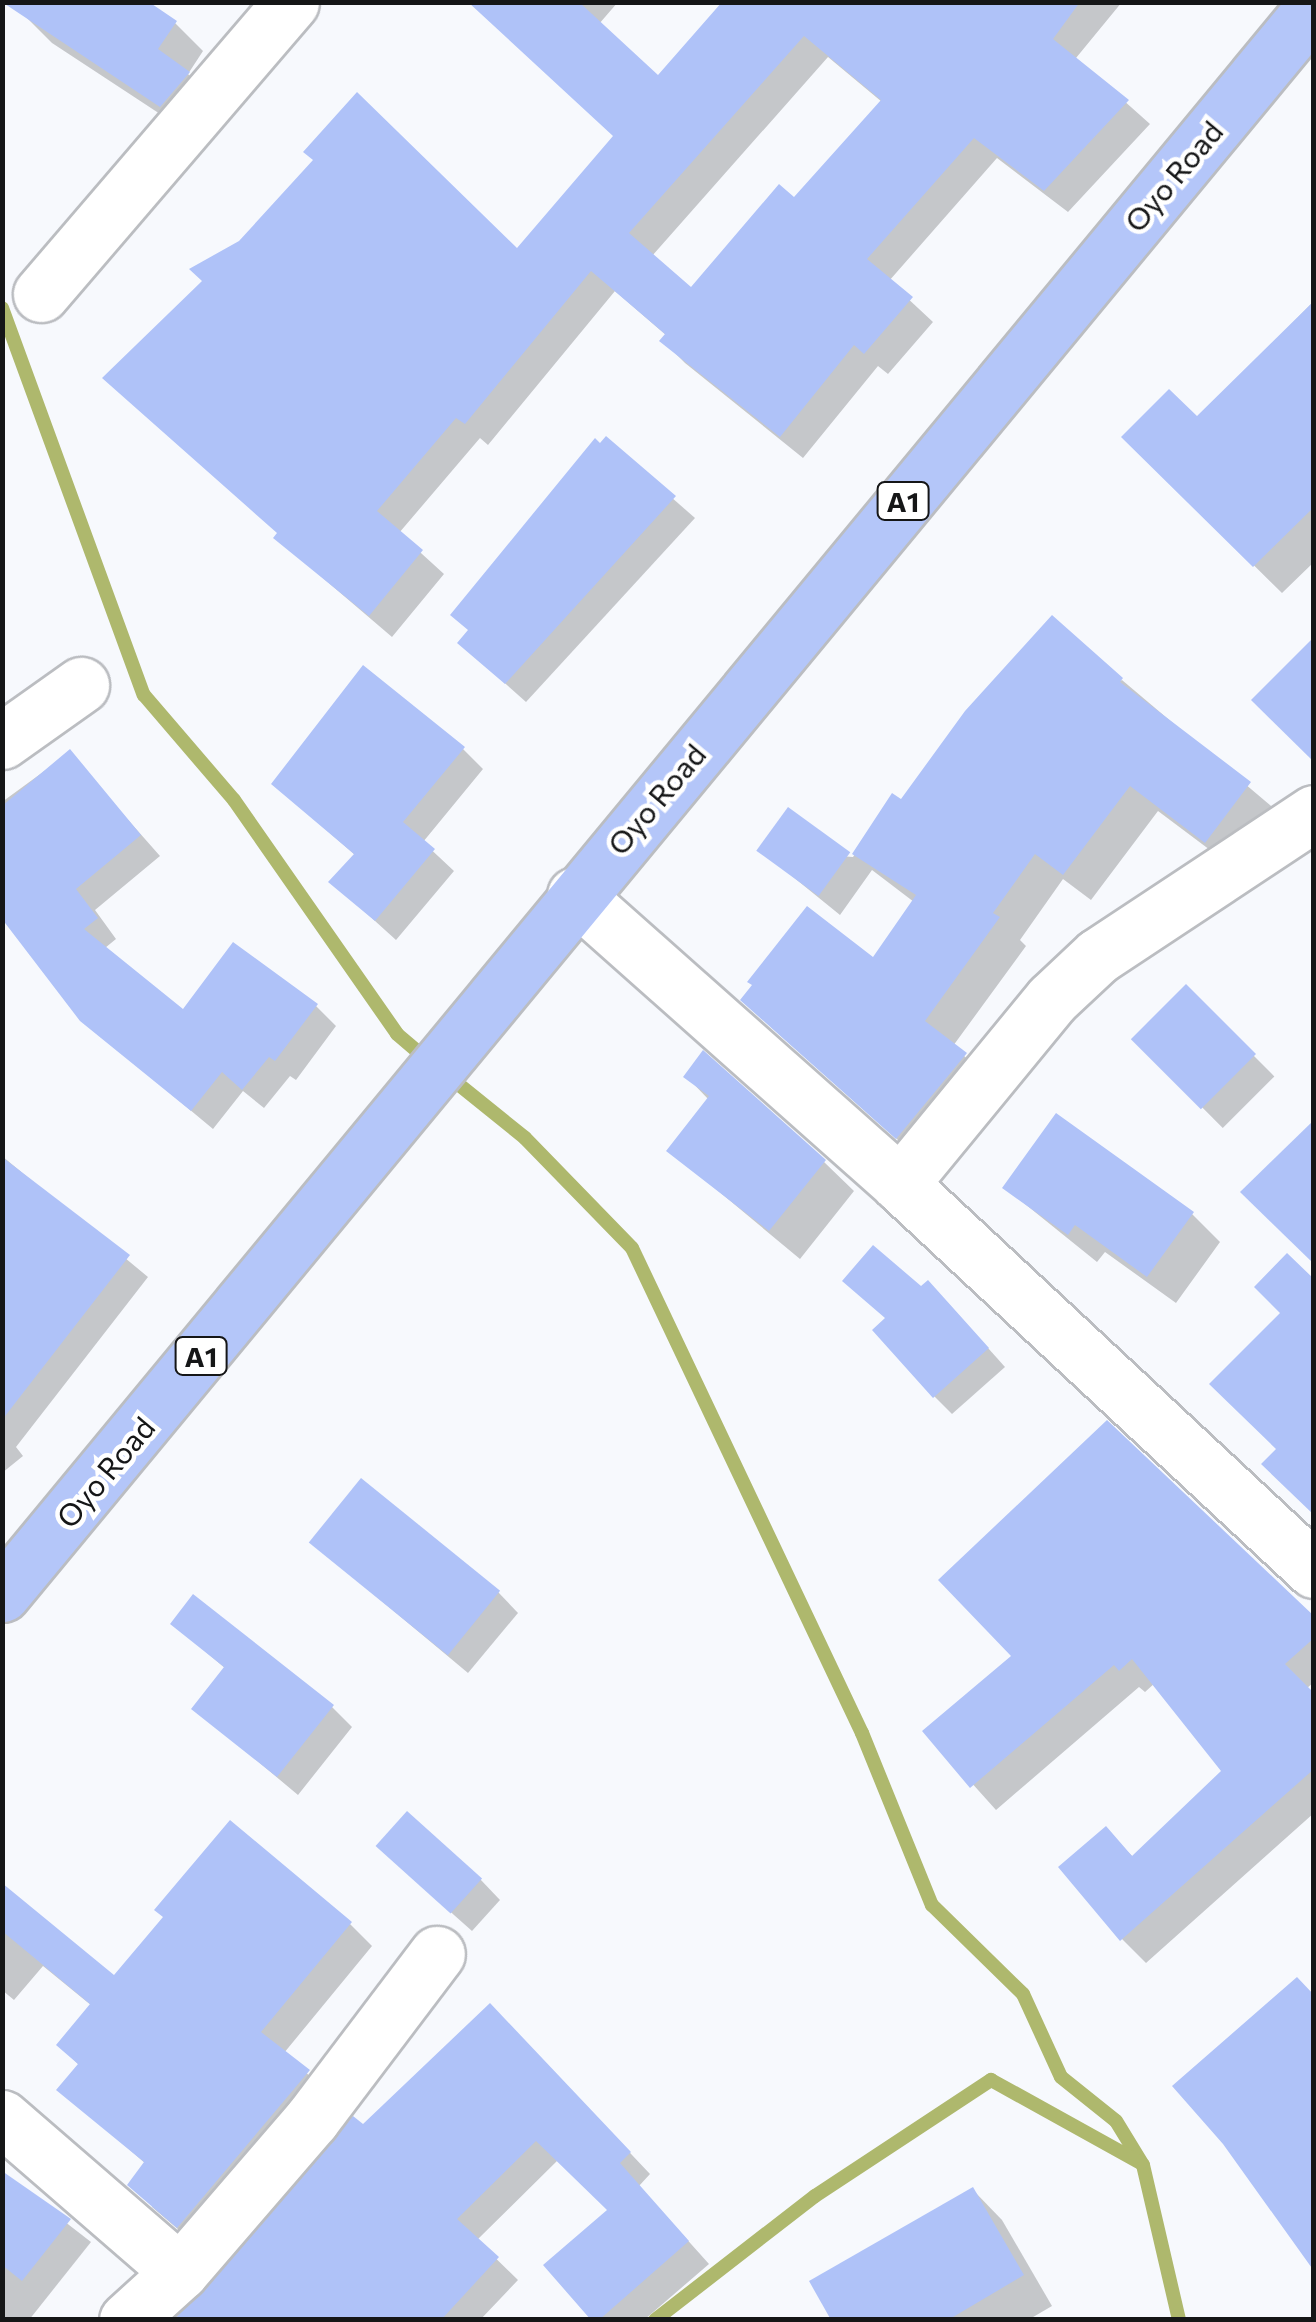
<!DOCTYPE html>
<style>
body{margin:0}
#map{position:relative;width:1316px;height:2322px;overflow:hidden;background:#f7f9fd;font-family:Commissioner,sans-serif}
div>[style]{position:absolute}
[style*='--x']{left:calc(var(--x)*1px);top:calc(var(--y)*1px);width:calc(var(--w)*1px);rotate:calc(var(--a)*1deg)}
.shadow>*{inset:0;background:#0003;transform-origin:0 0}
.stream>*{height:14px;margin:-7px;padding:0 7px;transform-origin:7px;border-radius:7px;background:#aeb86d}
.building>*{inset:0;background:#afc2f8;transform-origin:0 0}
.roads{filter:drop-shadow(2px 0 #bbbdc1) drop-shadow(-2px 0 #bbbdc1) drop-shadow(0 2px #bbbdc1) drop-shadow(0 -2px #bbbdc1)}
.minor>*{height:55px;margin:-27.5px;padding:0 27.5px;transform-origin:27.5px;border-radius:27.5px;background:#fff}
.highway>*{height:55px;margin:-27.5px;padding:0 27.5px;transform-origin:27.5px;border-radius:27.5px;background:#b4c6f9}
span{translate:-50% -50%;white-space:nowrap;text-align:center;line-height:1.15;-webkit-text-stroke:9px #fff;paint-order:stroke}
.shield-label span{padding:2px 8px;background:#fff;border:2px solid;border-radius:8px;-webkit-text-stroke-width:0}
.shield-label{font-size:28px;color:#151617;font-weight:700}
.street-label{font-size:30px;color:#151617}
.frame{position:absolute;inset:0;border:5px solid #151617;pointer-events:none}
</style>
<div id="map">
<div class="shadow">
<i style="clip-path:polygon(evenodd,471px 2px,618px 2px,599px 24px,658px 79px,726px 2px,1122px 2px,1076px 58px,1150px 124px,1068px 212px,997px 158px,889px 281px,933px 322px,888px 374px,878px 366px,803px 458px,685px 363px,663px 341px,667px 336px,615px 291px,488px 445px,480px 438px,399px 533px,444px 574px,392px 637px,276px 538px,615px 137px,471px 2px,828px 57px,882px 102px,795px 201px,691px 290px,652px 256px,828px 57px)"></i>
<i style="clip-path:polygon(24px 15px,175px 23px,203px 51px,188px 74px,216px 102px,189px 133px,52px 43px)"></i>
<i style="clip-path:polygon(1314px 301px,1314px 562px,1282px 593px,1124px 437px,1197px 420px)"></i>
<i style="clip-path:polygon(606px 440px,695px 518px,526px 702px,460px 643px)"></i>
<i style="clip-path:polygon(1122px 680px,1277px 811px,1234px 868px,1158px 811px,1091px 900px,1063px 879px,1020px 940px,1026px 946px,953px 1046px,993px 1082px,925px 1164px,771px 1027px,873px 961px,914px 902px,872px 870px,840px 915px,760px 850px,853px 857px,893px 796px,901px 802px)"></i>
<i style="clip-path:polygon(463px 749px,483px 769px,423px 842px,454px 871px,396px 940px,332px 882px,355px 855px,274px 784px)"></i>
<i style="clip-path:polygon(69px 753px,160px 856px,95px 910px,116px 939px,105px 948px,184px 1012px,316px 1006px,336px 1026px,296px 1080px,290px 1076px,264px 1108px,243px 1091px,213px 1129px,82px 1020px,2px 915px,2px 802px)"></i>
<i style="left:1186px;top:988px;width:125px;height:73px;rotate:45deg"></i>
<i style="clip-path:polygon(686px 1076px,824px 1162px,854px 1191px,800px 1259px,669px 1150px,709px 1100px)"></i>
<i style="clip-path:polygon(2px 1156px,148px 1277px,16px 1447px,23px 1456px,2px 1473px)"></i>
<i style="clip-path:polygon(1005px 1188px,1192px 1214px,1220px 1242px,1176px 1303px,1105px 1252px,1097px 1262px)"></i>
<i style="clip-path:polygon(921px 1289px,946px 1301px,1005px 1367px,952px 1414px,934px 1396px)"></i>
<i style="clip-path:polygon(311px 1542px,498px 1592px,518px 1613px,468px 1673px)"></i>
<i style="clip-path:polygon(1314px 1622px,1314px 1682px,1306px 1689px,1314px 1696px,1314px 1813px,1146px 1963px,1122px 1939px,1106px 1829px,1134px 1858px,1223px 1772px,1155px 1683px,1145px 1692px,1139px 1687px,996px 1810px,925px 1731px,1014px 1656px)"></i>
<i style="clip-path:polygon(173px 1624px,332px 1707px,352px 1727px,298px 1795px,194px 1708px,226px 1669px)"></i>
<i style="clip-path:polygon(399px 1866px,480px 1879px,500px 1900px,472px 1931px)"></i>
<i style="clip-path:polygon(2px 1916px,115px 1979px,350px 1924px,372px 1946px,284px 2053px,330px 2094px,200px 2248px,152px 2207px,146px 2164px,60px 2089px,80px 2066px,59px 2045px,92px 2006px,43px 1966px,14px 2000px,2px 1990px)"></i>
<i style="clip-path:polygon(511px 2027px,650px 2174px,639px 2186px,709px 2264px,644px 2320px,594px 2320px,610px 2210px,558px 2160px,477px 2240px,518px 2280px,480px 2320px,178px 2320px,363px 2128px)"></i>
<i style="clip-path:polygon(2px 2173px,91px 2242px,29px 2320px,2px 2320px)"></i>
<i style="clip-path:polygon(973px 2190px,1002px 2220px,1052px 2306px,1028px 2320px,834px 2320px)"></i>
</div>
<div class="stream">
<i style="--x:2;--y:308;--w:412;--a:69.9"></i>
<i style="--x:144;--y:695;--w:138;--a:49.4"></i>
<i style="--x:234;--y:800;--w:285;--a:55.1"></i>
<i style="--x:397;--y:1034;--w:43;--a:40.3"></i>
<i style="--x:447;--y:1075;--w:100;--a:38.9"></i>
<i style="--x:525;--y:1138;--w:153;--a:45.8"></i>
<i style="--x:632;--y:1248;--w:537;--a:64.63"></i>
<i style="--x:862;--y:1733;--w:186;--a:67.9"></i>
<i style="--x:932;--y:1905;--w:127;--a:44.4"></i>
<i style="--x:1023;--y:1994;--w:91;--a:65.4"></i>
<i style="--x:1061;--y:2077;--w:70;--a:38.7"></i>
<i style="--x:1116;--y:2121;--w:52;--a:58.5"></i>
<i style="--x:1143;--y:2165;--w:159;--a:76.9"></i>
<i style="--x:655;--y:2320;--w:202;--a:-37.8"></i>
<i style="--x:815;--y:2196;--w:211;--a:-33.4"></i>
<i style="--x:991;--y:2080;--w:171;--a:29"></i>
</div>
<div class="building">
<i style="clip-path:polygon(2px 2px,149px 2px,177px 21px,158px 49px,190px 72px,160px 107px)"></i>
<i style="clip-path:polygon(evenodd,468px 2px,579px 2px,658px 75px,722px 2px,1080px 2px,1053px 39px,1129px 100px,1044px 191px,974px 138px,867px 259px,913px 297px,864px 354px,854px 345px,780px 437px,659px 341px,665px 334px,591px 271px,465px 424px,456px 418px,377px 511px,423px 550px,369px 616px,273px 538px,277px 533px,102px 378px,202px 281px,189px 269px,239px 241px,313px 160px,303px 152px,357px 92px,517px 248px,613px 136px,468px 2px,804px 36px,881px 100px,794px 197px,779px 184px,691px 287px,629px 233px,804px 36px)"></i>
<i style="clip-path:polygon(1314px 301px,1314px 507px,1253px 567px,1121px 437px,1169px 389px,1197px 416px)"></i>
<i style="clip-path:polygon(606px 436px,676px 496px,505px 684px,457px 643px,468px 630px,450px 615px,595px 438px,600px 443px)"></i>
<i style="clip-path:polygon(1052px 615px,1123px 678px,1120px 682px,1251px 782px,1205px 843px,1130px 786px,1063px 875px,1035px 854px,993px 913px,1000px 917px,925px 1021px,967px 1053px,896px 1139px,740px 1000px,752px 985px,747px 982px,807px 906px,873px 957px,916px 895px,852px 854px,892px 793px,901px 799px,965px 711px)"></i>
<i style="clip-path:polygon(1314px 637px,1314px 762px,1251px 700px)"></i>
<i style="clip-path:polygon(363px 665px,465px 747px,403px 822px,435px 849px,375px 921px,328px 882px,354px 854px,271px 784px)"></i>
<i style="clip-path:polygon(70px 749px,141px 835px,76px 889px,98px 918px,84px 929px,183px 1009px,233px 942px,318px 1004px,275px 1061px,269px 1057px,242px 1090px,222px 1072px,191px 1111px,80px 1021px,2px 919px,2px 806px)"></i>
<i style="left:788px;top:807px;width:77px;height:54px;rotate:36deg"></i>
<i style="left:1186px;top:984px;width:99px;height:78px;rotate:45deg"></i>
<i style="clip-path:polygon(703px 1050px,826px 1160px,769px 1231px,666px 1151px,709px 1096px,683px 1077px)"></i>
<i style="clip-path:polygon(1056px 1113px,1194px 1212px,1147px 1277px,1075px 1225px,1068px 1235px,1002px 1188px)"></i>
<i style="clip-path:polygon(1314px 1120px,1314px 1264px,1240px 1192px)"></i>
<i style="clip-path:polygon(2px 1157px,130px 1255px,2px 1420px)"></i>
<i style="clip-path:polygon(873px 1245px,921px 1286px,928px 1280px,989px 1348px,933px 1398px,872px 1330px,885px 1318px,842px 1281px)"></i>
<i style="clip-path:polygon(1287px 1253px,1314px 1279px,1314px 1515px,1261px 1464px,1276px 1449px,1209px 1384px,1280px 1313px,1254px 1287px)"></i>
<i style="clip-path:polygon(1107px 1420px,1314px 1616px,1314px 1638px,1285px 1664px,1314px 1693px,1314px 1769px,1120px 1941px,1058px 1867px,1106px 1826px,1132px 1856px,1221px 1771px,1132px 1659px,1119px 1671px,1114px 1665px,970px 1788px,922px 1731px,1011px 1656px,938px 1580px)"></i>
<i style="left:361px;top:1478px;width:179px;height:83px;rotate:39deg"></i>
<i style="clip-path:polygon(193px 1594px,334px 1705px,277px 1777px,191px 1709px,224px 1667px,170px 1624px)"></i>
<i style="left:407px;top:1811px;width:101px;height:47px;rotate:42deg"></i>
<i style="clip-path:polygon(230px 1820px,352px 1922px,261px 2032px,310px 2070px,177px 2228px,127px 2185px,144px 2162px,56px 2090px,78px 2064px,56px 2045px,90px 2004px,2px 1931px,2px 1883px,114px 1975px,163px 1917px,154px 1910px)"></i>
<i style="clip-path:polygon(1297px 1977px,1314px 1995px,1314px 2271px,1223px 2144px,1172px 2086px)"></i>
<i style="clip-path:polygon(490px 2003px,631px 2152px,620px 2163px,689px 2241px,599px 2320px,591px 2320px,543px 2265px,607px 2210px,536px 2141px,457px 2219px,499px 2257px,441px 2320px,174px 2320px,353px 2116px,363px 2124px)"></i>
<i style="clip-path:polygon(2px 2171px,71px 2219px,22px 2281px,2px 2265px)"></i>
<i style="clip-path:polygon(973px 2187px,1024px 2275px,948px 2320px,831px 2320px,809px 2281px)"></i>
</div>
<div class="roads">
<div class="minor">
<i style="--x:41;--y:294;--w:384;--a:-49.4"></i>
<i style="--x:2;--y:741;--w:97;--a:-35.3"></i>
<i style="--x:575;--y:895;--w:435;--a:41.6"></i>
<i style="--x:900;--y:1184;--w:566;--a:43"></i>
<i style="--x:900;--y:1184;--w:239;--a:-50.6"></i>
<i style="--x:1052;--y:999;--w:63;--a:-43.1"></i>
<i style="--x:1098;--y:956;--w:259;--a:-33.5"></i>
<i style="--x:2;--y:2118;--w:235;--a:40.9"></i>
<i style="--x:127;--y:2320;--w:72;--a:-42.2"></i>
<i style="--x:180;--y:2272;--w:202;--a:-49.2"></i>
<i style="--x:312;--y:2119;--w:207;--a:-52.9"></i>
</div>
<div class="highway">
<i style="--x:2;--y:1594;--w:2059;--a:-50.42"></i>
</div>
</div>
<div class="shield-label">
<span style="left:903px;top:501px">A1</span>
<span style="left:201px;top:1356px">A1</span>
</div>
<div class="street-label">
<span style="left:1173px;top:176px;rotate:-50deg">Oyo Road</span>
<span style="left:656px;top:799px;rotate:-50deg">Oyo Road</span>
<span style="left:105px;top:1472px;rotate:-50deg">Oyo Road</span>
</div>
<div class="frame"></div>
</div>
